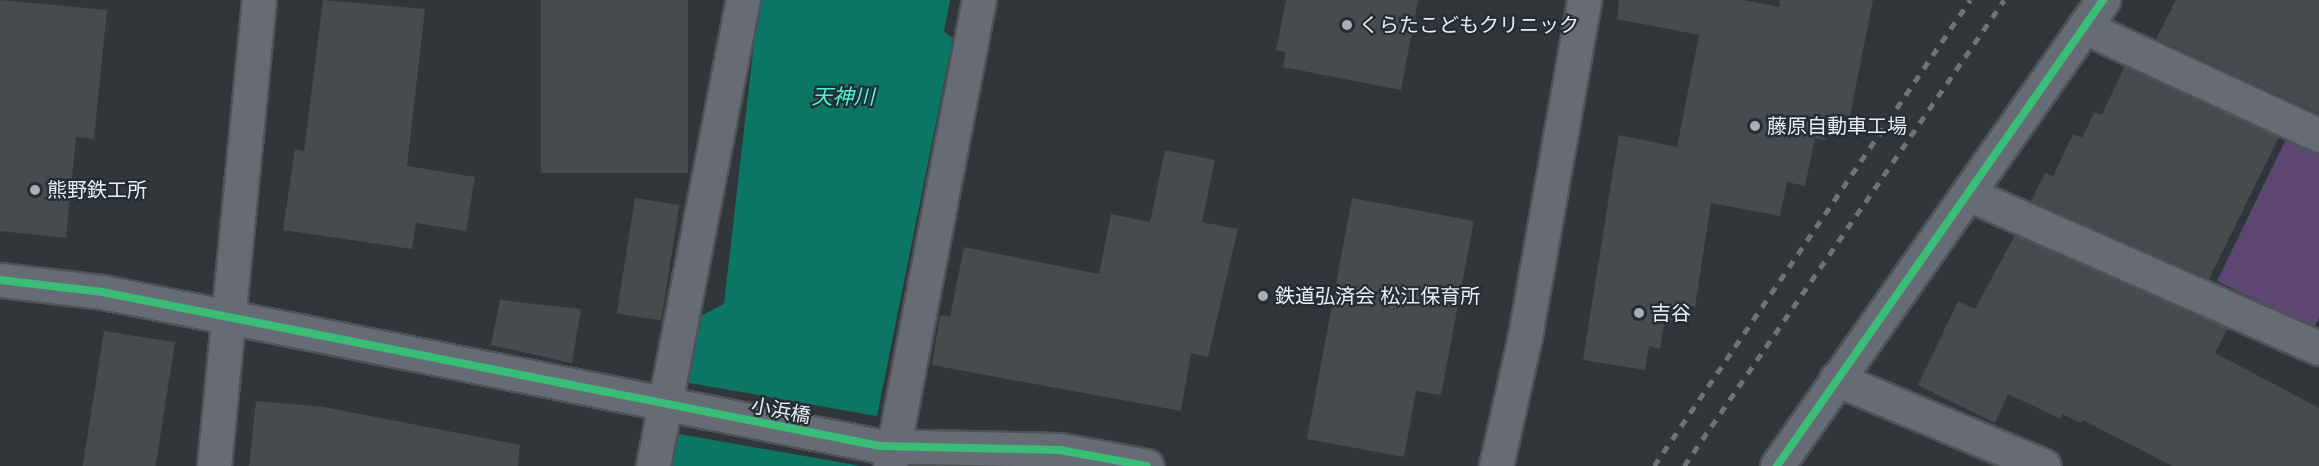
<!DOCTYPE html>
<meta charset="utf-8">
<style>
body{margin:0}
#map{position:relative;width:2319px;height:466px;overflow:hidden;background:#31363b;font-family:"PT Sans","Noto Sans JP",sans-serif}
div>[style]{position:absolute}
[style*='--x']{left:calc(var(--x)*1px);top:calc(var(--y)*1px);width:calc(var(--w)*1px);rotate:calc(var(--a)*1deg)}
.green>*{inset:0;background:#5b4771}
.water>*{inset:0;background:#0c7664}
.pier>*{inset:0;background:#31363b;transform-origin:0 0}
.building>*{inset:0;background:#464b4d;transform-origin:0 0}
.roads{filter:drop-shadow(2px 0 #4f5358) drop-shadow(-2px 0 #4f5358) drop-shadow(0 2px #4f5358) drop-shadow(0 -2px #4f5358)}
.minor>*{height:33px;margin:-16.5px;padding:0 16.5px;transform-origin:16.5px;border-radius:16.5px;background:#676b75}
.tertiary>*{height:33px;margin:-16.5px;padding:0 16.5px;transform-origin:16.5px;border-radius:16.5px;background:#676b75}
.rail>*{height:4.5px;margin-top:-2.25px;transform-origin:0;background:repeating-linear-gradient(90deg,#6e7279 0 8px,transparent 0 16px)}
.cycleway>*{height:8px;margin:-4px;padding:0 4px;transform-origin:4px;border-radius:4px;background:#3abd76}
.dots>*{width:16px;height:16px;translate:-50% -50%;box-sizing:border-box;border:3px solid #242d35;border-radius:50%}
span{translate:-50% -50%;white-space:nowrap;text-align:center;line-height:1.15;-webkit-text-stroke:4.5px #242d35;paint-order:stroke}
.poi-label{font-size:20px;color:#e8eef3}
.left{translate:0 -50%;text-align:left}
.street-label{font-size:20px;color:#e8eef3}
.water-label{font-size:21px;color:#44f9d6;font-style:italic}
</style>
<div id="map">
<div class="green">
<i style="clip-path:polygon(2288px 135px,2319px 150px,2319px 318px,2314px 328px,2217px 281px)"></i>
</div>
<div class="water">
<i style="clip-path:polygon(759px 0,950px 0,944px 32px,953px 38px,867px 466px,670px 466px,697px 318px,724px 304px)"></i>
</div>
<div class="pier">
<i style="left:684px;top:382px;width:198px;height:52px;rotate:10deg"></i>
</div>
<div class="building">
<i style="clip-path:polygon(0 0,107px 10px,94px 139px,76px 137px,66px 238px,0 231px)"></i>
<i style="clip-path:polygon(323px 0,425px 9px,407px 166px,475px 177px,466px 231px,416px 223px,412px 249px,283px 230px,295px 149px,304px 151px)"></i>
<i style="left:541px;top:0;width:147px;height:173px"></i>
<i style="clip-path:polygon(1286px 0,1418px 0,1401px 90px,1283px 67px,1286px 52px,1276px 50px)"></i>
<i style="clip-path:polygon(1619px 0,1744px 0,1779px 7px,1780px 0,1873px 0,1850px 116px,1831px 113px,1825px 140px,1815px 138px,1805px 186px,1787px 182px,1780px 216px,1711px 203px,1695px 307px,1690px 306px,1686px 323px,1665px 319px,1660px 349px,1649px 346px,1645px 370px,1583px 360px,1614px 165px,1619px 135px,1677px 147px,1699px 35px,1617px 19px)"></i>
<i style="clip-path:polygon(2176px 0,2319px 0,2319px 114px,2156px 39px)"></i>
<i style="clip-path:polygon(2125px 66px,2279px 137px,2209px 279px,2031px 201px,2045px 173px,2053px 176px,2073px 134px,2082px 138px,2094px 113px,2102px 114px)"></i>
<i style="clip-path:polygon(1165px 150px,1215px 160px,1202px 222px,1238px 229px,1208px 357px,1191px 353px,1181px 411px,932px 365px,940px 315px,950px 317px,964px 247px,1099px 274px,1111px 214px,1150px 222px)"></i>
<i style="left:635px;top:198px;width:45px;height:117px;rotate:9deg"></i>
<i style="clip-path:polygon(1352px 198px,1474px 221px,1441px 395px,1416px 391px,1404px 457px,1307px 439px)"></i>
<i style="clip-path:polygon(2015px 235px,2228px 328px,2215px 353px,2319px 408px,2319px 466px,2172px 466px,2083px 420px,2081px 423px,2062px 414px,2061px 419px,2008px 394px,1995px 423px,1918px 385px,1958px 301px,1975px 309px)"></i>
<i style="clip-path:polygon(500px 300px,581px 309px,572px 363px,491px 345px)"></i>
<i style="left:104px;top:331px;width:72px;height:137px;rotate:9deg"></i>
<i style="clip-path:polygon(256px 401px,324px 407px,520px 445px,518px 466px,249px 466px)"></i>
</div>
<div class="roads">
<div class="minor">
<i style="--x:2084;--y:27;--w:259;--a:24.7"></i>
<i style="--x:1968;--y:194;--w:383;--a:23.7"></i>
<i style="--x:0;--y:280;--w:103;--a:6.7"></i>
<i style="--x:102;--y:292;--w:793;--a:11.2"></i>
<i style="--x:1836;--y:379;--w:225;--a:22.7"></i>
<i style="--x:214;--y:466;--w:468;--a:-84.5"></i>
<i style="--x:653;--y:466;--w:475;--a:-79.1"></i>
<i style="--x:890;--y:466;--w:474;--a:-79.2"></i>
</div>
<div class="tertiary">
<i style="--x:880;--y:446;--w:180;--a:1.3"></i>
<i style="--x:1060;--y:450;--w:88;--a:10.4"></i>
<i style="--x:1496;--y:466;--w:133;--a:-77.4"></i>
<i style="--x:1525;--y:336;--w:341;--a:-80"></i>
<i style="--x:1777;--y:466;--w:569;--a:-55.02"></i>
</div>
</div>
<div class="rail">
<i style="--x:1654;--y:466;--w:563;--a:-55.86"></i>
<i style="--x:1684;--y:466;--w:565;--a:-55.52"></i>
</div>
<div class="cycleway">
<i style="--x:0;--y:280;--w:103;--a:6.7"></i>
<i style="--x:102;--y:292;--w:793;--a:11.2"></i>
<i style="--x:880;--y:446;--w:180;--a:1.3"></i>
<i style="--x:1060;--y:450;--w:88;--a:10.4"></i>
<i style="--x:1777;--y:466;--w:569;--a:-55.02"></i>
</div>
<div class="dots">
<i style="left:1347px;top:25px;background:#a8aeb3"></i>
<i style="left:1755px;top:126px;background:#a8aeb3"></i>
<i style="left:35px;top:190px;background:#a8aeb3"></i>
<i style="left:1263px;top:296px;background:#a8aeb3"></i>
<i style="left:1639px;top:313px;background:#a8aeb3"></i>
</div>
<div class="poi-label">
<span class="left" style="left:1359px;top:25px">くらたこどもクリニック</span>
<span class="left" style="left:1767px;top:126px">藤原自動車工場</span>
<span class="left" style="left:47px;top:190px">熊野鉄工所</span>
<span class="left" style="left:1275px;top:296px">鉄道弘済会 松江保育所</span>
<span class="left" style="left:1651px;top:313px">吉谷</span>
</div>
<div class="street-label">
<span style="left:781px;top:411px;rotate:11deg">小浜橋</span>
</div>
<div class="water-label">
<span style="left:843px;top:97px">天神川</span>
</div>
</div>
